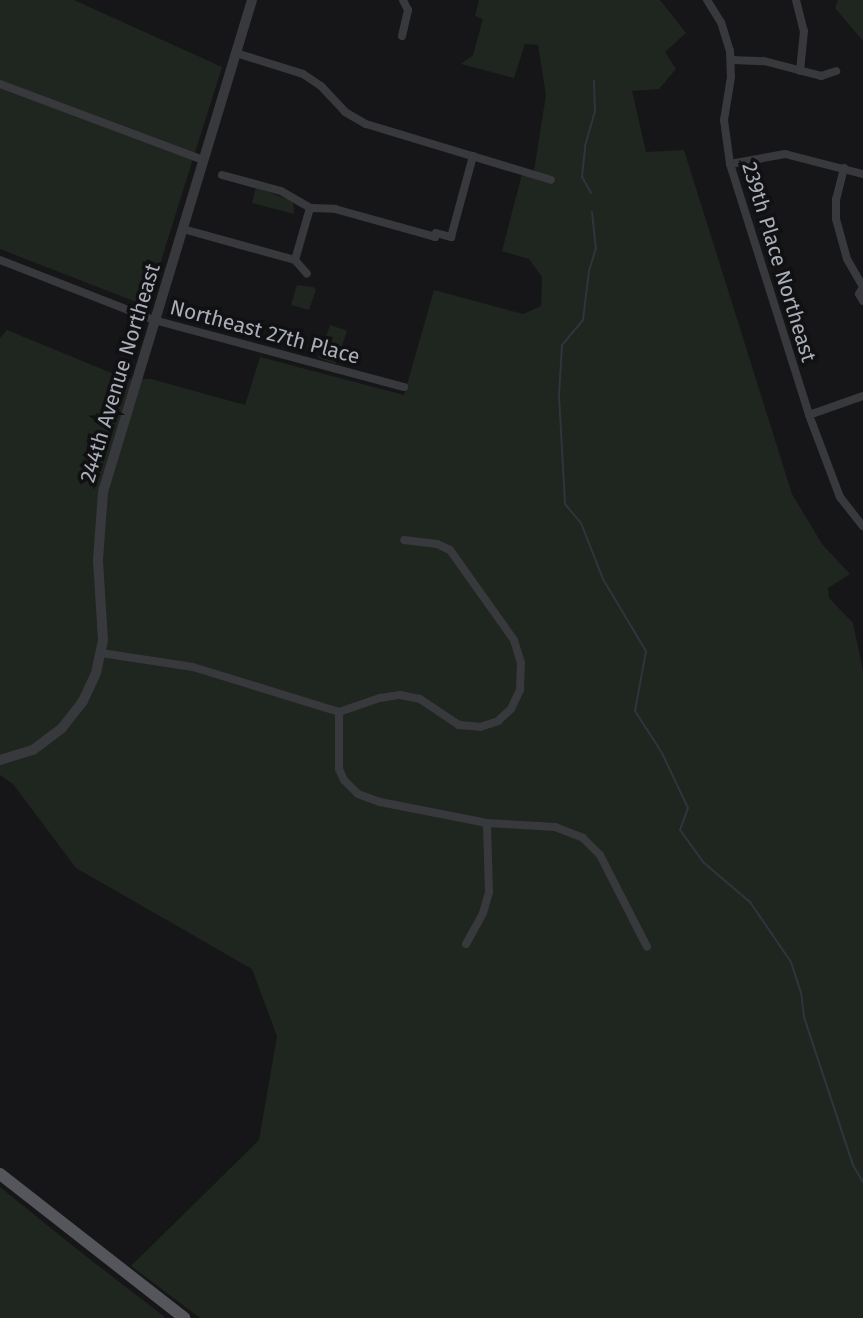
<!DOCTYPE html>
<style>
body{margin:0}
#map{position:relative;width:863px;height:1318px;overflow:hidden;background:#161618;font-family:"Fira Sans",sans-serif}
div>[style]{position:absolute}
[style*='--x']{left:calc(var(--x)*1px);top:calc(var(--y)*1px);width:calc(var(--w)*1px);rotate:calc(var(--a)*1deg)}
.green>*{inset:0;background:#1e261f;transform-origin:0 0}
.stream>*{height:2px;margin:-1px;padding:0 1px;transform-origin:1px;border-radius:1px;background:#2d363c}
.minor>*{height:8px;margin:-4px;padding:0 4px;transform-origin:4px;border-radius:4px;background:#38393d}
.tertiary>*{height:10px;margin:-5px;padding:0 5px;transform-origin:5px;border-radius:5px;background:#38393d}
.primary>*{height:12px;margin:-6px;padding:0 6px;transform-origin:6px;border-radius:6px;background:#54565c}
span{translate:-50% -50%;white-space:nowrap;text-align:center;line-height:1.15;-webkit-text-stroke:7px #111113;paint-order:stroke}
.street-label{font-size:21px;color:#a9aeb8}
</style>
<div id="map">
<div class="green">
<i style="clip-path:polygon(0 0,74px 0,222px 67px,148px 302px,144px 305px,0 249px)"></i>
<i style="clip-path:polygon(479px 0,660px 0,686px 33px,665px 52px,676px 69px,659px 89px,632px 91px,646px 152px,684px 150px,792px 494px,822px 544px,850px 574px,828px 588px,829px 598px,853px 623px,863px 671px,863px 1318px,200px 1318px,131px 1266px,259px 1140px,277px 1036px,252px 969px,76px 868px,13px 784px,0 775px,0 338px,7px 330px,126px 379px,151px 379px,245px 405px,260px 357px,404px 395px,434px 290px,523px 314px,541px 306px,542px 277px,529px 259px,502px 251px,522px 174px,533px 177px,546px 95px,538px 45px,525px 44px,514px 78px,461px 64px,473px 55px,483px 19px,475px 16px)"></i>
<i style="clip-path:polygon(838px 0,863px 0,863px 41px,835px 8px)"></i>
<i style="clip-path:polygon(256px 187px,289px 200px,293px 203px,294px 214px,252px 203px)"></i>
<i style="clip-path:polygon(297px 285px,313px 287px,316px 290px,309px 310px,291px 305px)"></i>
<i style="left:330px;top:325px;width:18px;height:35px;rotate:19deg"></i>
<i style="clip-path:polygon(0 1187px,78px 1250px,166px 1318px,0 1318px)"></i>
</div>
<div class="stream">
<i style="--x:591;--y:193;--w:18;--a:-119"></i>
<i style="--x:582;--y:177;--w:31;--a:-84"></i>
<i style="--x:585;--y:146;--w:35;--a:-74"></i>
<i style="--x:595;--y:112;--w:31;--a:-92"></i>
<i style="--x:592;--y:212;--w:36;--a:84"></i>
<i style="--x:596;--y:248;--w:24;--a:107"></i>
<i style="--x:589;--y:271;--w:49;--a:97"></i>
<i style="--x:583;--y:320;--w:33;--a:130"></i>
<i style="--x:562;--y:345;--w:51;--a:93.4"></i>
<i style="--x:559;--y:396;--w:108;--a:86.8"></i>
<i style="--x:565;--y:504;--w:25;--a:50"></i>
<i style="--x:581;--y:523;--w:60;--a:68.6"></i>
<i style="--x:603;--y:579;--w:84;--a:59.2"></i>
<i style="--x:646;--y:651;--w:61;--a:100.4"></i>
<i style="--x:635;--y:711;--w:50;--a:57.3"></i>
<i style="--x:662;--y:753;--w:61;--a:64.7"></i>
<i style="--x:688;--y:808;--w:23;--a:110"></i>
<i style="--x:680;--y:830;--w:39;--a:54"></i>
<i style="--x:703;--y:862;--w:62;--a:40.4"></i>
<i style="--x:750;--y:902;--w:73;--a:55.7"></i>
<i style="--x:791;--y:962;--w:32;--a:72"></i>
<i style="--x:801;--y:992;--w:25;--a:83"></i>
<i style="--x:804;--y:1017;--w:156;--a:71.7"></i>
<i style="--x:853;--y:1165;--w:20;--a:60"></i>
</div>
<div class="minor">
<i style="--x:707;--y:0;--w:26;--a:58"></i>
<i style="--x:721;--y:22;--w:30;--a:73"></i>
<i style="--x:730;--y:51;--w:26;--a:88"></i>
<i style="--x:731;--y:77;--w:44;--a:99.2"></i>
<i style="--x:724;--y:120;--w:44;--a:82.2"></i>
<i style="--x:730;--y:164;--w:263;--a:72.5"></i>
<i style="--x:809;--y:415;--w:88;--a:69.3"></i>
<i style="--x:840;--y:497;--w:37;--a:52"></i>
<i style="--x:796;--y:0;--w:32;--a:76"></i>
<i style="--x:804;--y:31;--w:40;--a:95.7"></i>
<i style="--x:402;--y:36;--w:27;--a:-77"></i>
<i style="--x:408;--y:10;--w:11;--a:-117"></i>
<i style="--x:236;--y:53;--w:70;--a:17.4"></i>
<i style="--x:303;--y:74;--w:22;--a:34"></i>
<i style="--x:321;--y:86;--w:35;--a:47"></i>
<i style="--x:345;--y:112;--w:24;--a:30"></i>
<i style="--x:366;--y:124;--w:193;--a:16.8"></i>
<i style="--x:731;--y:60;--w:33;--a:2"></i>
<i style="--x:764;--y:61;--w:59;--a:14.7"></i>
<i style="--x:821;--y:76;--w:16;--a:-18"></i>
<i style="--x:0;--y:84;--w:217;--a:20.5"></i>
<i style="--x:730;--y:164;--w:56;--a:-10.3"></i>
<i style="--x:785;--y:154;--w:81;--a:14.4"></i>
<i style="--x:844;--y:168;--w:32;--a:104"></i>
<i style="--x:836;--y:199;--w:20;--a:90"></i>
<i style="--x:836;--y:219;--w:41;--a:74.6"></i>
<i style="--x:847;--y:259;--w:32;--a:60"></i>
<i style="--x:863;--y:287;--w:8;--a:120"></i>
<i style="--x:859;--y:294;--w:8;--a:60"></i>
<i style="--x:222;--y:175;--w:61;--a:15.2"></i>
<i style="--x:281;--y:191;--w:34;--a:30"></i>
<i style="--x:310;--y:208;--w:25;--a:2"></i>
<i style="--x:335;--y:209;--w:104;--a:15.6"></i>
<i style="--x:435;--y:237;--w:4;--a:-76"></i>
<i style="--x:436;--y:233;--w:16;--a:15"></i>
<i style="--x:451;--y:237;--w:84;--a:-74.8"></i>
<i style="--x:183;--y:229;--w:116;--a:15.5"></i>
<i style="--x:295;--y:260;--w:18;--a:49"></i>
<i style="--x:0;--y:260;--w:165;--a:21.3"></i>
<i style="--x:154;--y:320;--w:259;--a:15"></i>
<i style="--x:295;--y:260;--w:54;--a:-73.9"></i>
<i style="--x:809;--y:415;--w:57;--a:-19.4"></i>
<i style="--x:101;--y:653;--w:93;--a:8.7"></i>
<i style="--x:193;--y:667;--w:153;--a:17.1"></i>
<i style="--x:339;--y:712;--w:43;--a:-18.9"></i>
<i style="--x:380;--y:698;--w:20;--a:-9"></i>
<i style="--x:400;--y:695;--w:20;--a:11"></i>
<i style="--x:420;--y:699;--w:47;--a:33.7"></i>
<i style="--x:459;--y:725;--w:21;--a:5"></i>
<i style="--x:480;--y:727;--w:19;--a:-18"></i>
<i style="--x:498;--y:721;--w:18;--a:-43"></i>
<i style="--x:511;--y:709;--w:21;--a:-65"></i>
<i style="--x:520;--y:690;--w:27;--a:-88"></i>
<i style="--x:521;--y:663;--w:24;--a:-107"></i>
<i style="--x:514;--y:640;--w:110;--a:-125.4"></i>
<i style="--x:450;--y:550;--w:14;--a:-155"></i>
<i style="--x:437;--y:544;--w:33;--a:-173"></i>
<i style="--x:339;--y:712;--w:57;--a:90"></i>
<i style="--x:339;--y:769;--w:12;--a:66"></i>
<i style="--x:344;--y:780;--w:20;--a:45"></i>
<i style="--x:358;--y:794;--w:23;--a:20"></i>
<i style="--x:380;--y:802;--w:109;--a:11.1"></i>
<i style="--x:487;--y:823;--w:68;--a:3.4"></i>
<i style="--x:555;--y:827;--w:30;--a:21"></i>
<i style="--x:583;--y:838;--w:24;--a:45"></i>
<i style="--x:600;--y:855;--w:103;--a:62.9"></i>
<i style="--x:466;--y:944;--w:35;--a:-61"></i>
<i style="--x:483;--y:913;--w:22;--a:-74"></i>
<i style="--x:489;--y:892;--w:69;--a:-91.7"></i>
</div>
<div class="tertiary">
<i style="--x:0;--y:760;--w:34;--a:-17"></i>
<i style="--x:33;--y:750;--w:36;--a:-37"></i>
<i style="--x:62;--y:728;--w:34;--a:-52"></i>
<i style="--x:83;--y:701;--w:31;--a:-65"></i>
<i style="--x:96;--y:673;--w:34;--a:-78"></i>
<i style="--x:103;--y:640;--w:80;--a:-93.6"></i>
<i style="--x:98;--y:560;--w:68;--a:-85.8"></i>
<i style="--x:103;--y:492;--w:514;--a:-73.15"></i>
</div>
<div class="primary">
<i style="--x:0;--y:1174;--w:234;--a:38"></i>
</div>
<div class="street-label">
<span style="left:779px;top:262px;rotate:73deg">239th Place Northeast</span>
<span style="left:265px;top:332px;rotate:15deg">Northeast 27th Place</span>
<span style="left:120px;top:373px;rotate:-73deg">244th Avenue Northeast</span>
</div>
</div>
